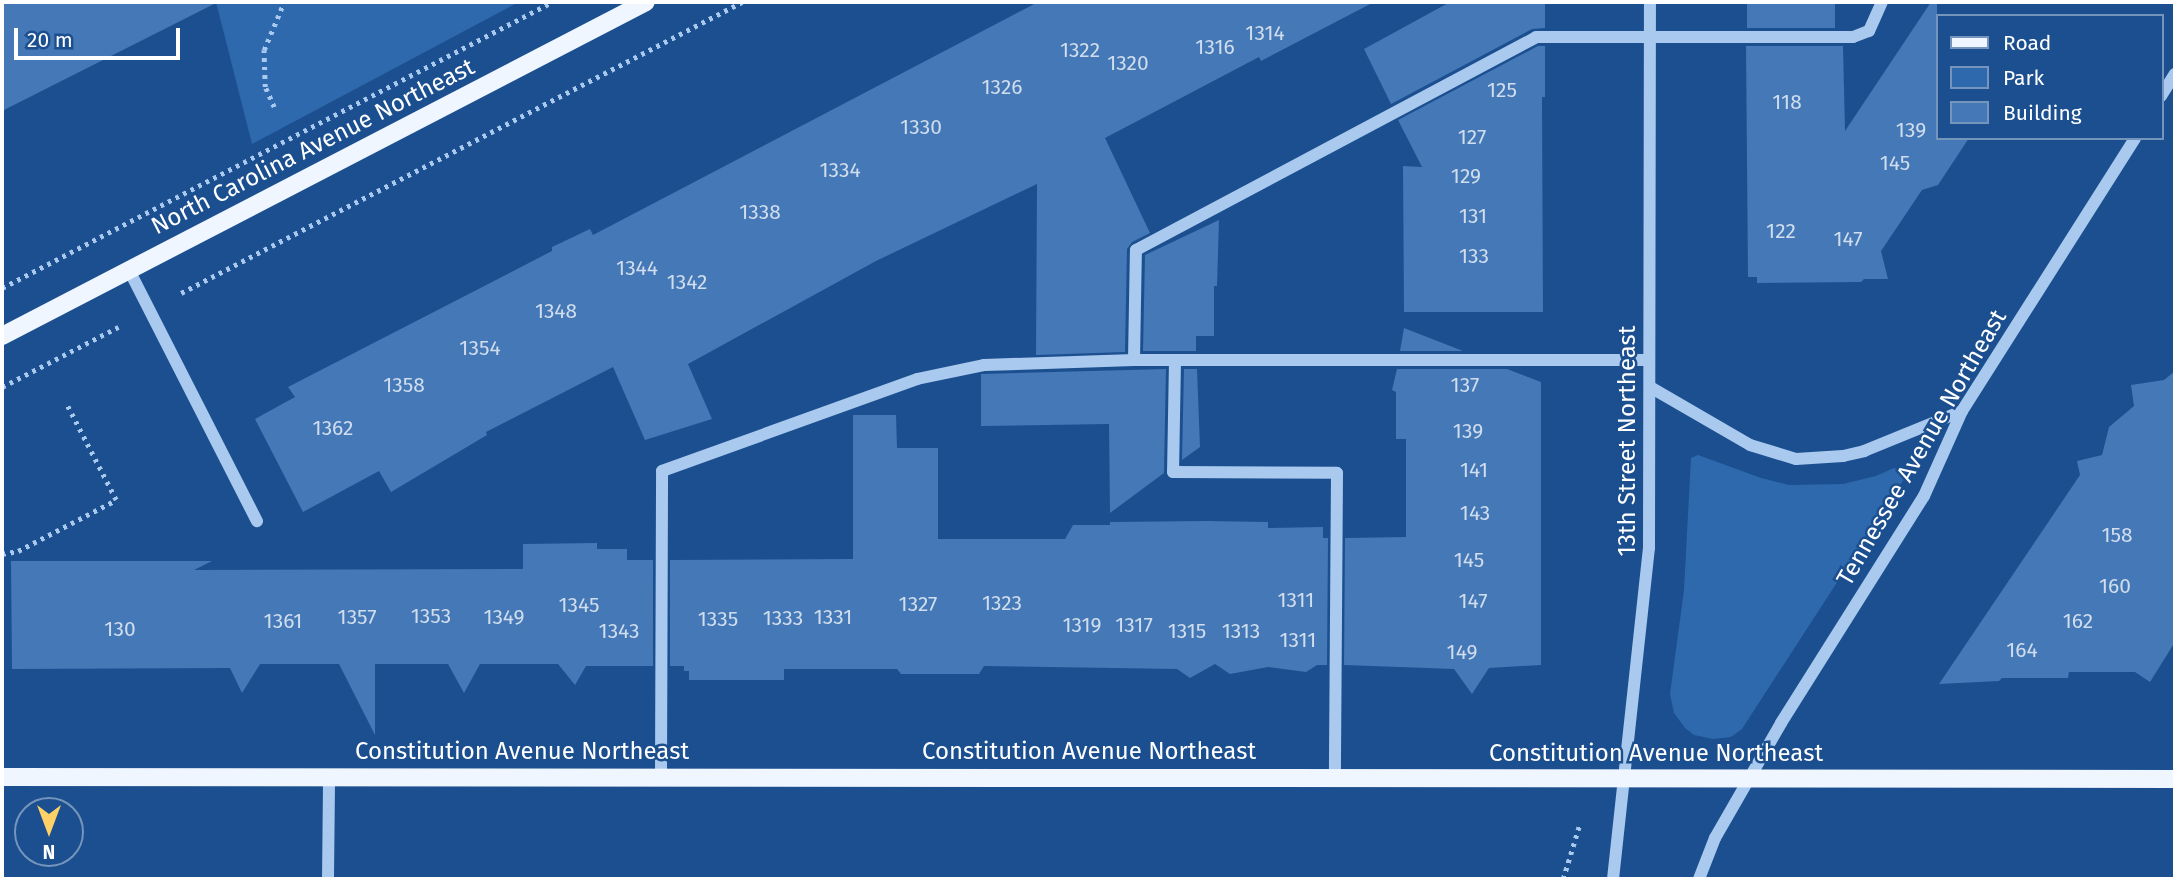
<!DOCTYPE html>
<style>
body{margin:0}
#map{position:relative;width:2177px;height:881px;overflow:hidden;background:#1b4f8f;font-family:"Fira Sans",sans-serif}
div>[style]{position:absolute}
[style*='--x']{left:calc(var(--x)*1px);top:calc(var(--y)*1px);width:calc(var(--w)*1px);rotate:calc(var(--a)*1deg)}
.green>*{inset:0;background:#2e69ad}
.building>*{inset:0;background:#4478b7;transform-origin:0 0}
.path>*{height:4.5px;margin-top:-2.25px;transform-origin:0;background:repeating-linear-gradient(90deg,#a9c9ee 0 3.5px,transparent 0 8.5px)}
.minor>*{height:12px;margin:-6px;padding:0 6px;transform-origin:6px;border-radius:6px;background:#a9c9ee}
.major>*{height:18px;margin:-9px;padding:0 9px;transform-origin:9px;border-radius:9px;background:#f0f6ff}
span{translate:-50% -50%;white-space:nowrap;text-align:center;line-height:1.15;-webkit-text-stroke:5px #1b4f8f;paint-order:stroke}
.number-label{font-size:21px;color:#d0dded}
.number-label span{-webkit-text-stroke-width:0}
.street-label{font-size:24px;color:#fff}
.frame{position:absolute;inset:0;border:4px solid #fff;pointer-events:none}
.legend{position:absolute;left:1936px;top:14px;width:228px;height:126px;box-sizing:border-box;background:#1b4f8f;border:2px solid #7695bc;margin:0;padding:9px 12px;list-style:none;font-size:21px;color:#fff}
.legend li{display:flex;align-items:center;gap:14px;height:35px}
.legend b{width:35px;border:2px solid #7695bc}
.north{position:absolute;left:14px;top:797px;width:70px;height:70px;box-sizing:border-box;background:#1b4f8f;border:2px solid #7695bc;border-radius:50%;rotate:180deg;font-size:19px;font-weight:700;line-height:28px;text-align:center;color:#fff}
.north::after{content:'';display:block;margin:auto;width:24px;height:32px;background:#ffd166;clip-path:polygon(50% 0,100% 100%,50% 72%,0 100%)}
.scale{position:absolute;left:14px;top:28px;width:166px;height:32px;box-sizing:border-box;border:4px solid #fff;border-top:0;padding-left:9px;font-size:21px;line-height:24px;white-space:nowrap;color:#fff;-webkit-text-stroke:5px #1b4f8f;paint-order:stroke}
</style>
<div id="map">
<div class="green">
<i style="clip-path:polygon(216px 2px,519px 2px,252px 144px)"></i>
<i style="clip-path:polygon(1698px 455px,1761px 478px,1789px 485px,1843px 484px,1876px 476px,1894px 468px,1902px 472px,1904px 479px,1742px 729px,1731px 737px,1713px 739px,1694px 735px,1685px 728px,1674px 713px,1670px 694px,1684px 590px,1691px 458px)"></i>
</div>
<div class="building">
<i style="clip-path:polygon(2px 2px,218px 2px,2px 111px)"></i>
<i style="clip-path:polygon(1038px 2px,1374px 2px,1261px 61px,1259px 57px,1105px 138px,1150px 233px,1132px 242px,1127px 249px,1125px 352px,1036px 355px,1037px 184px,876px 261px,688px 364px,712px 419px,645px 440px,613px 367px,486px 432px,487px 435px,391px 492px,379px 471px,303px 512px,255px 419px,295px 397px,288px 387px,552px 251px,552px 247px,590px 229px,593px 235px)"></i>
<i style="clip-path:polygon(1450px 2px,1545px 2px,1545px 28px,1532px 29px,1391px 104px,1364px 49px)"></i>
<i style="left:1747px;top:2px;width:88px;height:26px"></i>
<i style="clip-path:polygon(1931px 2px,1937px 2px,1937px 138px,1969px 138px,1938px 185px,1922px 190px,1881px 251px,1888px 279px,1864px 279px,1861px 282px,1757px 283px,1757px 277px,1748px 277px,1746px 46px,1843px 46px,1845px 131px)"></i>
<i style="clip-path:polygon(1538px 46px,1545px 46px,1545px 97px,1542px 97px,1543px 312px,1404px 312px,1403px 166px,1422px 167px,1398px 120px)"></i>
<i style="clip-path:polygon(1219px 220px,1217px 286px,1214px 286px,1214px 336px,1196px 336px,1196px 351px,1143px 351px,1145px 255px)"></i>
<i style="clip-path:polygon(1404px 328px,1463px 351px,1400px 351px)"></i>
<i style="clip-path:polygon(1166px 369px,1164px 473px,1110px 513px,1109px 424px,981px 426px,981px 374px)"></i>
<i style="clip-path:polygon(1184px 369px,1197px 369px,1200px 447px,1182px 460px)"></i>
<i style="clip-path:polygon(1397px 369px,1507px 369px,1541px 382px,1541px 665px,1489px 668px,1472px 694px,1454px 669px,1344px 665px,1345px 538px,1406px 537px,1406px 439px,1396px 439px,1396px 392px,1392px 390px)"></i>
<i style="clip-path:polygon(2175px 371px,2175px 642px,2150px 682px,2135px 672px,2069px 672px,2068px 678px,2002px 678px,1999px 681px,1939px 684px,2080px 475px,2077px 461px,2102px 455px,2109px 427px,2134px 406px,2131px 385px,2164px 380px)"></i>
<i style="clip-path:polygon(853px 415px,896px 415px,897px 448px,938px 448px,938px 539px,1065px 539px,1073px 525px,1110px 525px,1110px 522px,1207px 521px,1268px 522px,1268px 528px,1323px 527px,1323px 538px,1328px 538px,1327px 665px,1317px 665px,1306px 672px,1268px 667px,1230px 674px,1215px 664px,1190px 678px,1177px 669px,984px 666px,979px 674px,901px 674px,897px 669px,784px 669px,784px 680px,689px 680px,689px 671px,684px 671px,684px 666px,670px 666px,670px 560px,853px 559px)"></i>
<i style="clip-path:polygon(597px 543px,597px 549px,627px 549px,627px 560px,653px 560px,653px 666px,586px 666px,575px 685px,558px 664px,480px 664px,464px 693px,448px 664px,375px 664px,375px 735px,339px 664px,260px 664px,242px 693px,230px 668px,12px 669px,11px 561px,212px 561px,194px 570px,523px 569px,523px 544px)"></i>
</div>
<div class="path">
<i style="--x:274;--y:107;--w:22;--a:-114"></i>
<i style="--x:265;--y:87;--w:37;--a:-92"></i>
<i style="--x:264;--y:50;--w:52;--a:-67.4"></i>
<i style="--x:2;--y:288;--w:620;--a:-27.47"></i>
<i style="--x:181;--y:293;--w:632;--a:-27.42"></i>
<i style="--x:2;--y:387;--w:131;--a:-27.3"></i>
<i style="--x:2;--y:554;--w:16;--a:-11"></i>
<i style="--x:18;--y:551;--w:110;--a:-27.5"></i>
<i style="--x:116;--y:500;--w:107;--a:-117.3"></i>
<i style="--x:1563;--y:879;--w:59;--a:-73.1"></i>
</div>
<div class="minor">
<i style="--x:2161;--y:96;--w:26;--a:-58"></i>
<i style="--x:129;--y:270;--w:282;--a:63"></i>
<i style="--x:1134;--y:360;--w:110;--a:-89"></i>
<i style="--x:1136;--y:250;--w:453;--a:-28"></i>
<i style="--x:1536;--y:37;--w:317;--a:0"></i>
<i style="--x:1853;--y:37;--w:17;--a:-21"></i>
<i style="--x:1869;--y:31;--w:32;--a:-66"></i>
<i style="--x:1175;--y:360;--w:112;--a:91"></i>
<i style="--x:1173;--y:472;--w:164;--a:0.3"></i>
<i style="--x:1337;--y:473;--w:304;--a:90.4"></i>
<i style="--x:1650;--y:387;--w:116;--a:30.1"></i>
<i style="--x:1750;--y:445;--w:48;--a:16.9"></i>
<i style="--x:1796;--y:459;--w:47;--a:-3.7"></i>
<i style="--x:1843;--y:456;--w:22;--a:-13"></i>
<i style="--x:1864;--y:451;--w:106;--a:-22.2"></i>
<i style="--x:661;--y:776;--w:305;--a:-89.8"></i>
<i style="--x:662;--y:471;--w:271;--a:-19.8"></i>
<i style="--x:917;--y:379;--w:68;--a:-11.8"></i>
<i style="--x:984;--y:365;--w:150;--a:-1.9"></i>
<i style="--x:1134;--y:360;--w:515;--a:0"></i>
<i style="--x:328;--y:879;--w:103;--a:-89.4"></i>
<i style="--x:1613;--y:879;--w:333;--a:-83.8"></i>
<i style="--x:1649;--y:548;--w:546;--a:-89.9"></i>
<i style="--x:1699;--y:879;--w:44;--a:-68.7"></i>
<i style="--x:1715;--y:838;--w:133;--a:-60.1"></i>
<i style="--x:1781;--y:723;--w:268;--a:-57.8"></i>
<i style="--x:1924;--y:496;--w:93;--a:-65.9"></i>
<i style="--x:1962;--y:411;--w:323;--a:-57.6"></i>
</div>
<div class="major">
<i style="--x:2;--y:336;--w:725;--a:-27.41"></i>
<i style="--x:2;--y:777;--w:2173;--a:0.05"></i>
</div>
<div class="number-label">
<span style="left:1265px;top:33px">1314</span>
<span style="left:1215px;top:47px">1316</span>
<span style="left:1080px;top:50px">1322</span>
<span style="left:1128px;top:63px">1320</span>
<span style="left:1002px;top:87px">1326</span>
<span style="left:1502px;top:90px">125</span>
<span style="left:1787px;top:102px">118</span>
<span style="left:921px;top:127px">1330</span>
<span style="left:1911px;top:130px">139</span>
<span style="left:1472px;top:137px">127</span>
<span style="left:1895px;top:163px">145</span>
<span style="left:840px;top:170px">1334</span>
<span style="left:1466px;top:176px">129</span>
<span style="left:760px;top:212px">1338</span>
<span style="left:1473px;top:216px">131</span>
<span style="left:1781px;top:231px">122</span>
<span style="left:1848px;top:239px">147</span>
<span style="left:1474px;top:256px">133</span>
<span style="left:637px;top:268px">1344</span>
<span style="left:687px;top:282px">1342</span>
<span style="left:556px;top:311px">1348</span>
<span style="left:480px;top:348px">1354</span>
<span style="left:404px;top:385px">1358</span>
<span style="left:1465px;top:385px">137</span>
<span style="left:333px;top:428px">1362</span>
<span style="left:1468px;top:431px">139</span>
<span style="left:1474px;top:470px">141</span>
<span style="left:1475px;top:513px">143</span>
<span style="left:2117px;top:535px">158</span>
<span style="left:1469px;top:560px">145</span>
<span style="left:2115px;top:586px">160</span>
<span style="left:1296px;top:600px">1311</span>
<span style="left:1473px;top:601px">147</span>
<span style="left:1002px;top:603px">1323</span>
<span style="left:918px;top:604px">1327</span>
<span style="left:579px;top:605px">1345</span>
<span style="left:431px;top:616px">1353</span>
<span style="left:357px;top:617px">1357</span>
<span style="left:504px;top:617px">1349</span>
<span style="left:833px;top:617px">1331</span>
<span style="left:783px;top:618px">1333</span>
<span style="left:718px;top:619px">1335</span>
<span style="left:283px;top:621px">1361</span>
<span style="left:2078px;top:621px">162</span>
<span style="left:1082px;top:625px">1319</span>
<span style="left:1134px;top:625px">1317</span>
<span style="left:120px;top:629px">130</span>
<span style="left:619px;top:631px">1343</span>
<span style="left:1187px;top:631px">1315</span>
<span style="left:1241px;top:631px">1313</span>
<span style="left:1298px;top:640px">1311</span>
<span style="left:2022px;top:650px">164</span>
<span style="left:1462px;top:652px">149</span>
</div>
<div class="street-label">
<span style="left:313px;top:147px;rotate:-27deg">North Carolina Avenue Northeast</span>
<span style="left:1628px;top:441px;rotate:-90deg">13th Street Northeast</span>
<span style="left:1922px;top:448px;rotate:-60deg">Tennessee Avenue Northeast</span>
<span style="left:522px;top:752px">Constitution Avenue Northeast</span>
<span style="left:1089px;top:752px">Constitution Avenue Northeast</span>
<span style="left:1656px;top:754px">Constitution Avenue Northeast</span>
</div>
<div class="frame"></div>
<ul class="legend">
<li><b style="height:9px;background:#f0f6ff"></b>Road</li>
<li><b style="height:19px;background:#2e69ad"></b>Park</li>
<li><b style="height:19px;background:#4478b7"></b>Building</li>
</ul>
<div class="north">N</div>
<div class="scale">20 m</div>
</div>
